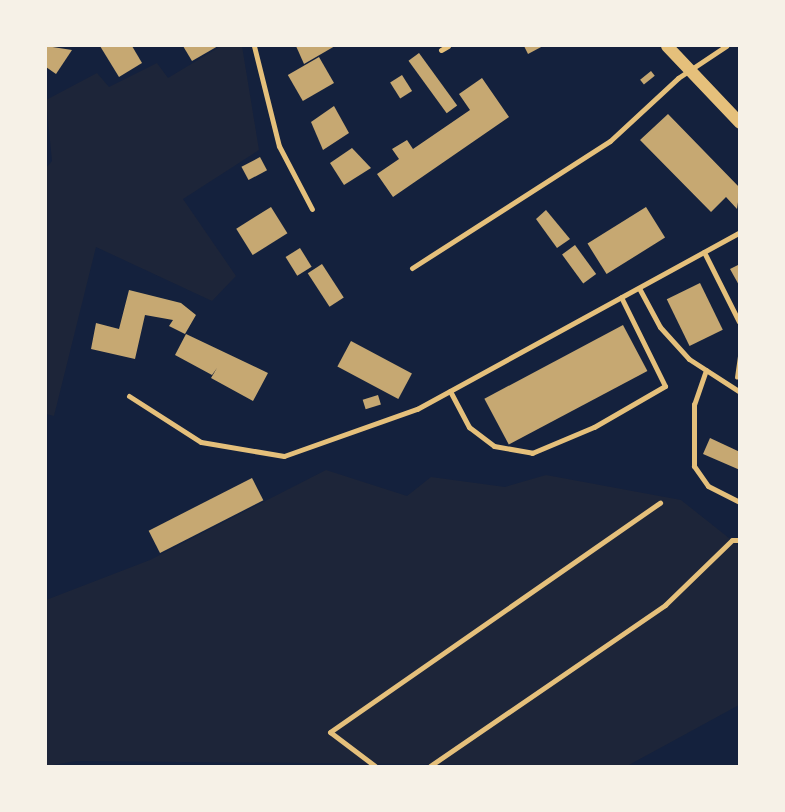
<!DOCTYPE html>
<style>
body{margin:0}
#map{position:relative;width:785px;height:812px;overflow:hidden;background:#14213d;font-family:Quicksand,sans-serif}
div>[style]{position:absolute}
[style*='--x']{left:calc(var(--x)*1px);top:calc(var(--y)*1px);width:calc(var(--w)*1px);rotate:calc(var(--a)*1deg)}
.green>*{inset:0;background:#1d2539}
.building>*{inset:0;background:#c6a872;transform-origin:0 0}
.path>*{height:3.5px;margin:-1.75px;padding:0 1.75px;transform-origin:1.75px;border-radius:1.75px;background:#e5c07b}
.service>*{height:5px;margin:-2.5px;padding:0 2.5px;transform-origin:2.5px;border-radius:2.5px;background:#e5c07b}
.tertiary>*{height:12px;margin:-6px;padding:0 6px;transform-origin:6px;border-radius:6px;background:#e5c07b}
span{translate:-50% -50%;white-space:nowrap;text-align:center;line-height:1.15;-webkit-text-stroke:5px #f6f1e7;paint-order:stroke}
.frame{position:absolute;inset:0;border:47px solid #f6f1e7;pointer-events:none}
</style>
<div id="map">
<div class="green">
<i style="clip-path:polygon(221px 46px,242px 46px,259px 150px,183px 199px,236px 276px,212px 301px,96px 247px,54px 416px,46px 414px,46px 168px,52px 161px,46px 100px,97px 73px,109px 87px,157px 63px,168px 78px)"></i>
<i style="clip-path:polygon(326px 470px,407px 496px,431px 477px,505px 487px,546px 475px,681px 500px,739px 546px,739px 705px,627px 766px,77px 761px,46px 766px,46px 600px,150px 560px)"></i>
</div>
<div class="building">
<i style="clip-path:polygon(46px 46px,72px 50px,56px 74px,46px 67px)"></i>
<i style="clip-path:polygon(100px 46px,132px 46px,142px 63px,119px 77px)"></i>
<i style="clip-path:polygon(183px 46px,218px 46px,192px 61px)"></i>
<i style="clip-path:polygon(296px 46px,335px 46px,304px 64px)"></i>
<i style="clip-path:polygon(524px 46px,543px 46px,528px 54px)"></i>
<i style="left:419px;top:53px;width:65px;height:13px;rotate:54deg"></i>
<i style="left:319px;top:57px;width:30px;height:36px;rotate:60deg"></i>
<i style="left:651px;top:71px;width:6px;height:14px;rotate:51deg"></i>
<i style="left:402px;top:75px;width:19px;height:14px;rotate:58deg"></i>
<i style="clip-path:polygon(482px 78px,509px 117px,393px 197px,377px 174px,399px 159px,392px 149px,407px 140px,413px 149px,470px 110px,459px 94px)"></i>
<i style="clip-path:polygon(334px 106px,349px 133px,323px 150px,311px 122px)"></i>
<i style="clip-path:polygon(668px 114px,740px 188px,737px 209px,726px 197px,711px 212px,640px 140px)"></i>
<i style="clip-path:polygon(352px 148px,371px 168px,344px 185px,330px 163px)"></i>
<i style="left:260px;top:157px;width:15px;height:21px;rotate:62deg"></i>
<i style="left:271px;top:207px;width:31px;height:41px;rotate:58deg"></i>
<i style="left:646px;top:207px;width:36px;height:69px;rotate:58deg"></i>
<i style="clip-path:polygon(546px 210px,570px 239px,557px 248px,536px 219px)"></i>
<i style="left:575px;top:245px;width:36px;height:16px;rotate:54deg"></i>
<i style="left:300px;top:248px;width:22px;height:17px;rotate:58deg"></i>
<i style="left:322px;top:264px;width:40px;height:17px;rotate:57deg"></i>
<i style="clip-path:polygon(740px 264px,740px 287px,730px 269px)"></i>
<i style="left:700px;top:283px;width:52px;height:37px;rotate:64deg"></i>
<i style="clip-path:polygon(129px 290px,181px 303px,196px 315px,185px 334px,169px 326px,173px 320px,145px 315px,135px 359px,91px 349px,96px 323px,119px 329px)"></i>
<i style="left:623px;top:325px;width:52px;height:157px;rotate:62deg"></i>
<i style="clip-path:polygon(186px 334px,268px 373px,253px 401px,211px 378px,217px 368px,212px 375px,175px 355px)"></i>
<i style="left:351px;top:341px;width:69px;height:29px;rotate:28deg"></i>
<i style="left:378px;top:395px;width:10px;height:16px;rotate:73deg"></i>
<i style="clip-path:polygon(710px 438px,740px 452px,740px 470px,703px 454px)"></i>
<i style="left:252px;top:478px;width:25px;height:116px;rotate:63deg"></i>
</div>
<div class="path">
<i style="--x:737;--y:378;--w:22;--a:-82"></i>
</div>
<div class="service">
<i style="--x:254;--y:46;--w:103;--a:76"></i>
<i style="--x:279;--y:146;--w:71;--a:62.4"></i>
<i style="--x:441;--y:50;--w:8;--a:-30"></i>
<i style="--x:704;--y:252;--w:78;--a:63.4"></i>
<i style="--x:412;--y:268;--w:235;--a:-32.7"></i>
<i style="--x:610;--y:141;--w:93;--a:-42.8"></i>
<i style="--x:678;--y:78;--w:58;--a:-33.7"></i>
<i style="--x:639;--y:288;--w:44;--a:61.7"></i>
<i style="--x:660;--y:327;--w:43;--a:47.8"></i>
<i style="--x:689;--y:359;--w:61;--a:32.9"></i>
<i style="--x:706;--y:370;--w:36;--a:109"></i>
<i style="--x:694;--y:404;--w:62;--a:90"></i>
<i style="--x:694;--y:466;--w:24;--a:55"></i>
<i style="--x:708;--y:486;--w:36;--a:27"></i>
<i style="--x:450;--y:391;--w:41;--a:62.2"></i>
<i style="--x:469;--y:427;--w:31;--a:37"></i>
<i style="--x:494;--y:446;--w:39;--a:10"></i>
<i style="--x:532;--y:453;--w:67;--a:-22.8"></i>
<i style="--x:594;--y:427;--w:82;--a:-30"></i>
<i style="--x:665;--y:386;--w:99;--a:-116.3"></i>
<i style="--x:129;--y:396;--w:85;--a:32.6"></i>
<i style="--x:201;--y:442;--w:84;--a:9.6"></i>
<i style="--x:284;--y:456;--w:141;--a:-19.5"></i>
<i style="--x:417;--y:409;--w:368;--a:-28.7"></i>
<i style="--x:375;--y:766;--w:56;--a:-142.9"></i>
<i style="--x:330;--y:732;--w:402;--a:-34.8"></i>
<i style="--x:430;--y:766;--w:285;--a:-34.4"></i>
<i style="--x:665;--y:605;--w:93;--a:-44.1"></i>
<i style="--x:732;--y:540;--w:8;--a:0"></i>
</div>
<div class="tertiary">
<i style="--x:667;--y:46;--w:106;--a:46.5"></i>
</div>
<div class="frame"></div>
</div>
